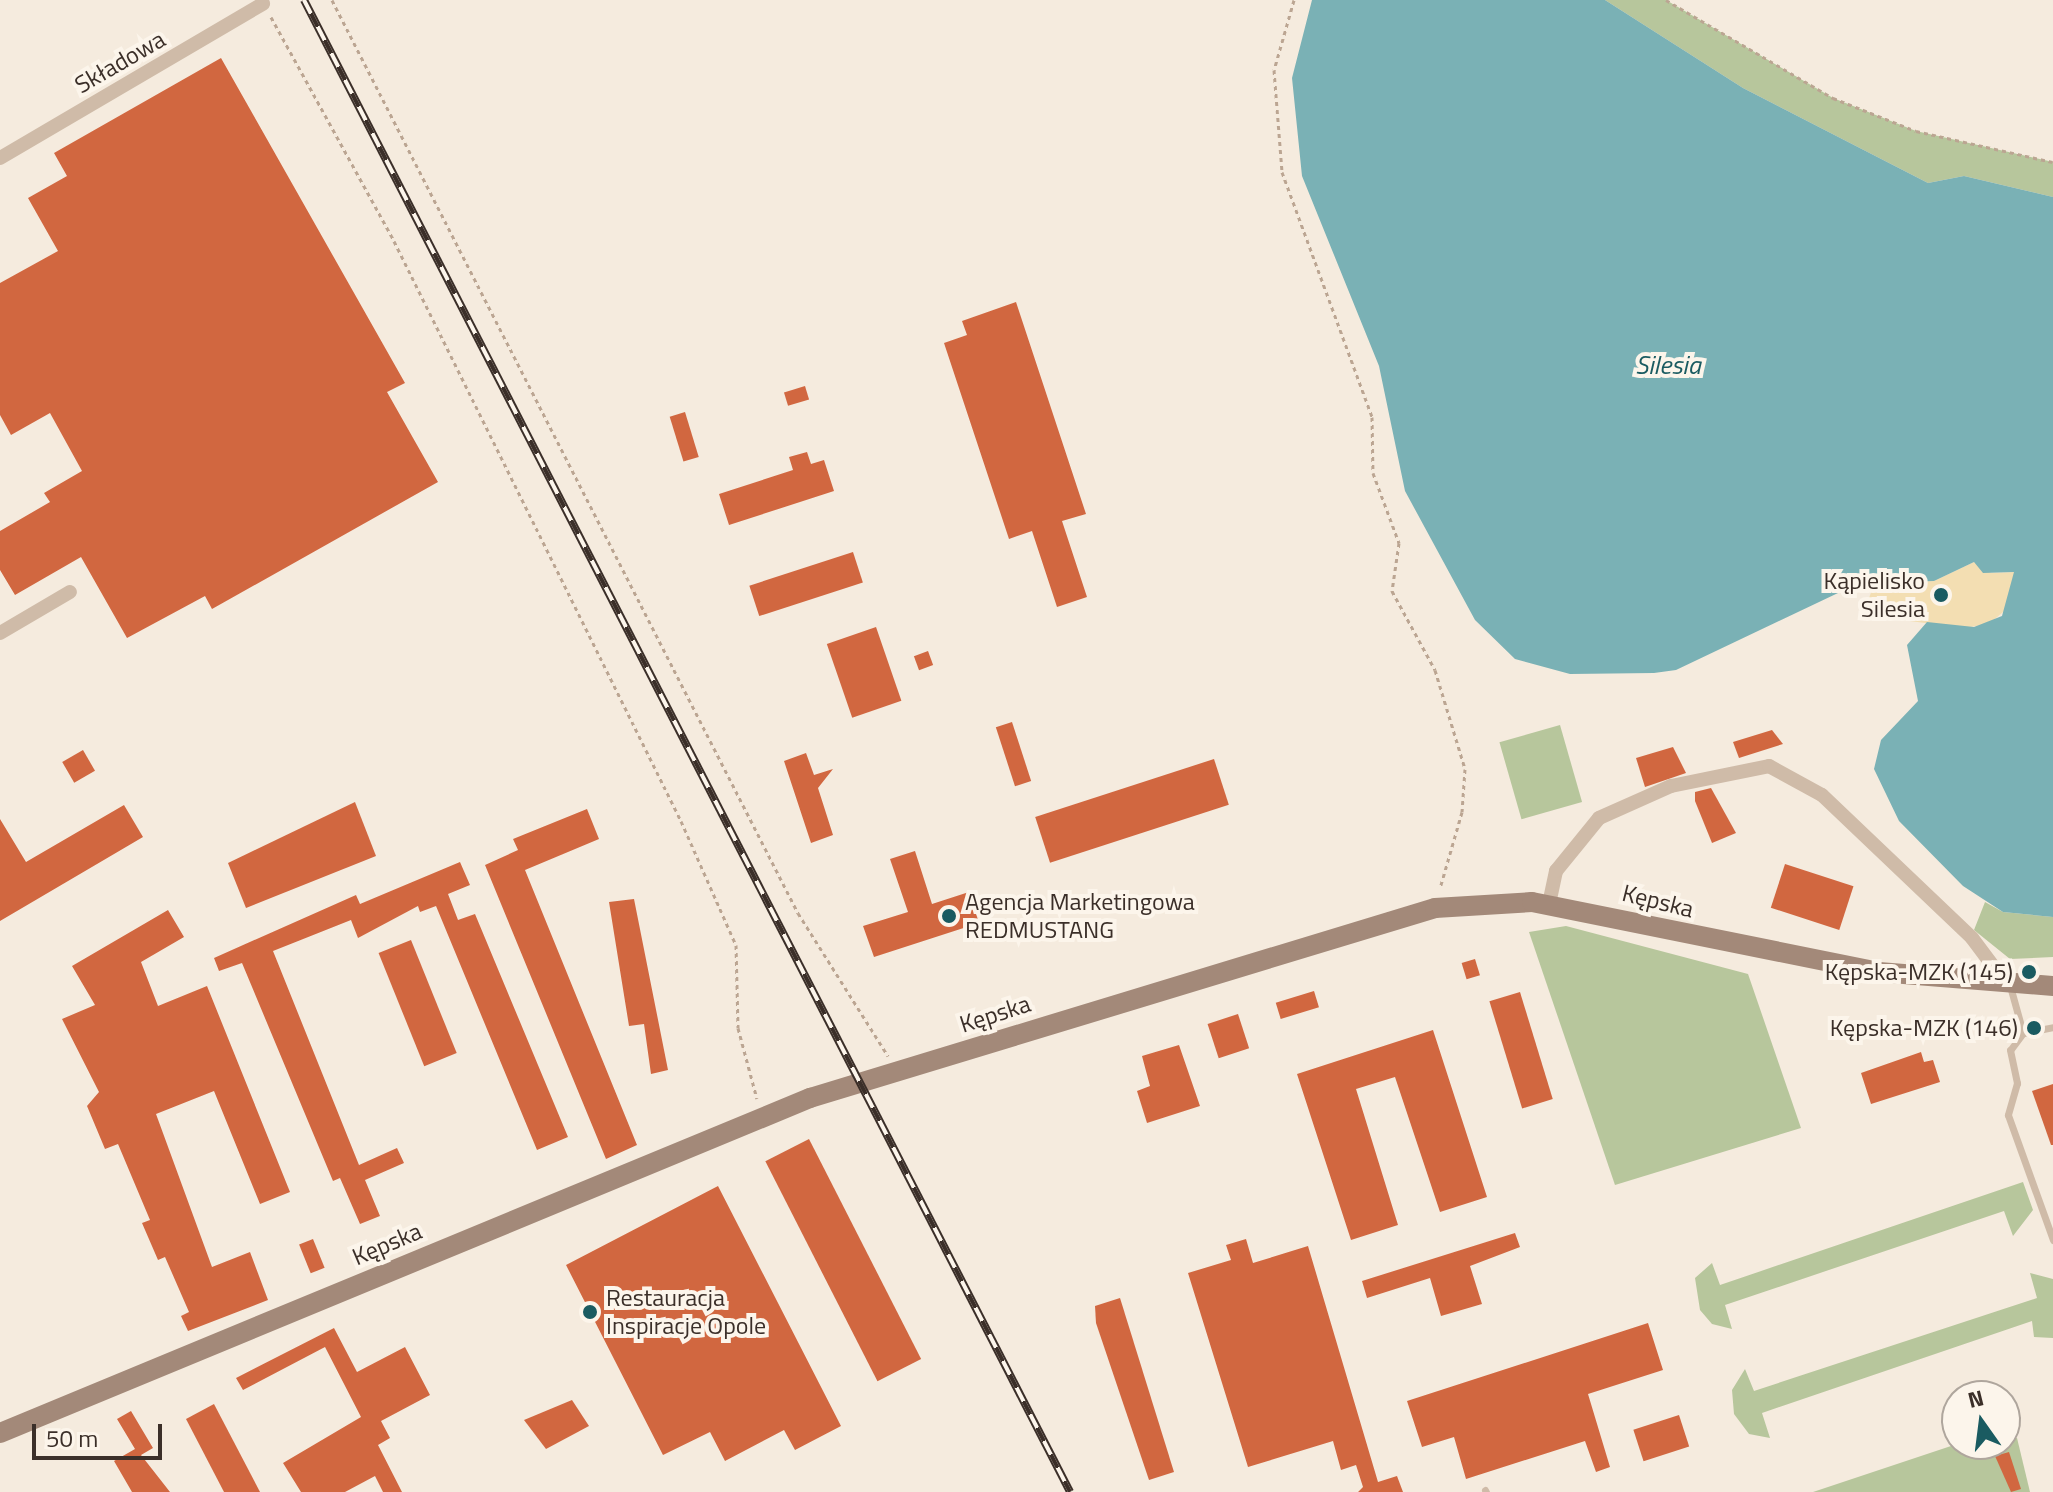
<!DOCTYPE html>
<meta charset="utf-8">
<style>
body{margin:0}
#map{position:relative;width:2053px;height:1492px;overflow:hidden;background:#f5ebde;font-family:"Titillium Web",sans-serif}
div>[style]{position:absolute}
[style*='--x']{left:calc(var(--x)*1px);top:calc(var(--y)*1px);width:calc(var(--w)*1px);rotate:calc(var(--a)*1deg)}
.green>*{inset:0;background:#b7c69c;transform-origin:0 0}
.sand>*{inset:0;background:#f3deb2}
.water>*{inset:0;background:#7ab1b5}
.building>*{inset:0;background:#d16740;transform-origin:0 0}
.path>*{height:3px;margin-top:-1.5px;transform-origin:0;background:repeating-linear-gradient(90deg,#bba592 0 4px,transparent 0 8px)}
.lane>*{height:7px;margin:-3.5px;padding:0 3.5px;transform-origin:3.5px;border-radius:3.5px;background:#cfbba8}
.street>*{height:14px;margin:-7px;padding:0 7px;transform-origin:7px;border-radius:7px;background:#cfbba8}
.secondary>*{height:20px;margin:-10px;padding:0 10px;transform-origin:10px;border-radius:10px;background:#a38979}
.rail>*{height:8px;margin-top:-4px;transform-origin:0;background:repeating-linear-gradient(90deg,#fcf5eb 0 15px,#3b2f29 0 30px);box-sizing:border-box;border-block:2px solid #3b2f29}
.dots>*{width:22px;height:22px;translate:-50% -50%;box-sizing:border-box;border:4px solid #fcf5eb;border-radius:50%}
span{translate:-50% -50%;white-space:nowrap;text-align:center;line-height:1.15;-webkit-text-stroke:8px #fcf5eb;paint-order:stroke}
.street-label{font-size:24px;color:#3b2f29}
.poi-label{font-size:24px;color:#3b2f29}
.right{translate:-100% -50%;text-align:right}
.left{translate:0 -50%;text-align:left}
.water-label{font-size:26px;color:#1a5b61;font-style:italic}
.north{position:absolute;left:1941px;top:1380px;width:80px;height:80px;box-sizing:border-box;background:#fcf5eb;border:2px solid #afa69d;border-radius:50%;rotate:346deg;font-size:22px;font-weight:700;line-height:32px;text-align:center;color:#3b2f29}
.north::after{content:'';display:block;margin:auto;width:28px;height:36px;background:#1a5b61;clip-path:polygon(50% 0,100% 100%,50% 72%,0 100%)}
.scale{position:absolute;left:32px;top:1424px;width:130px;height:36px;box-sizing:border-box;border:4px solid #3b2f29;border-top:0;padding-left:10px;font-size:24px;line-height:28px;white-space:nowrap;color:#3b2f29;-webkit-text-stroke:6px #fcf5eb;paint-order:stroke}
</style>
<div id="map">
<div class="green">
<i style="clip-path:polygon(1605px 0,1666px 0,1833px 98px,1916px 131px,2053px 162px,2053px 197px,1964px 176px,1928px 183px,1743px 88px)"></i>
<i style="left:1560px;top:725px;width:80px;height:63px;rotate:74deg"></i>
<i style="clip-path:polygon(1985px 902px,2003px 912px,2053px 917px,2053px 957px,2010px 959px,1974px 930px)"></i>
<i style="clip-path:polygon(1566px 926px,1748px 974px,1801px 1128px,1615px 1185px,1529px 932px)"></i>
<i style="clip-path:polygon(2023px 1182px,2033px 1210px,2013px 1236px,2004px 1211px,1725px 1305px,1732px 1329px,1712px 1324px,1700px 1310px,1695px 1278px,1712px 1263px,1720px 1285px)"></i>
<i style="clip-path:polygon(2030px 1273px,2053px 1279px,2053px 1338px,2034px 1337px,2032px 1321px,1762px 1413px,1770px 1438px,1749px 1434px,1734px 1414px,1732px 1390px,1745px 1369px,1754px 1391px,2037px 1298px)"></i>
<i style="clip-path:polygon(2017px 1438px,2030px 1492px,1813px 1492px,1957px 1444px)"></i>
</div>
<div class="sand">
<i style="clip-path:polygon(1974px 562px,1991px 573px,2015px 572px,2009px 607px,1989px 624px,1964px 628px,1863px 615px,1874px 584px,1934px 581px)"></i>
</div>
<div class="water">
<i style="clip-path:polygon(1312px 0,1605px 0,1743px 88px,1928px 183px,1964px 176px,2053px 197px,2053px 917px,2003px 912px,1963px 886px,1899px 821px,1874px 769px,1881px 740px,1918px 701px,1907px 645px,1927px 622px,1974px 627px,2002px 616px,2014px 572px,1983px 573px,1974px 562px,1934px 581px,1857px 584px,1676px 670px,1654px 673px,1570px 674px,1515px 659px,1475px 620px,1405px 491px,1379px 366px,1302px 176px,1292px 78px)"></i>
</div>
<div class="building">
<i style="clip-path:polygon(221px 58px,405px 383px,387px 392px,438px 482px,212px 609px,205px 596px,127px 638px,81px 557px,15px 595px,0 570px,0 531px,50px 502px,44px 493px,82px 471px,50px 413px,11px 435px,0 415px,0 283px,58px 251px,28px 198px,67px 176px,54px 153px)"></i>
<i style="clip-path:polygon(1016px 302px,1086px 514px,1062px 521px,1087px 597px,1057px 607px,1032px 531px,1009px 539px,944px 343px,967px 335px,962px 321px)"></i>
<i style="left:805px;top:386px;width:14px;height:22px;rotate:73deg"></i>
<i style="left:685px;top:412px;width:47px;height:16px;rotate:73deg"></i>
<i style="clip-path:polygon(807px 452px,811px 464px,824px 460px,834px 491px,729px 525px,719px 494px,793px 470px,789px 457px)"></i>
<i style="left:853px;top:552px;width:32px;height:109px;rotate:72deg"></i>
<i style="left:876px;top:627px;width:78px;height:52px;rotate:71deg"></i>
<i style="left:928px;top:651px;width:15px;height:15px;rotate:70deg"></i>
<i style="left:1012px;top:722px;width:62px;height:17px;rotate:72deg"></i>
<i style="clip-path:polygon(1772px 730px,1783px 744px,1739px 758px,1733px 742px)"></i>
<i style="clip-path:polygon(1673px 747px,1686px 773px,1645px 787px,1636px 758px)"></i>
<i style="left:83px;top:750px;width:24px;height:24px;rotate:60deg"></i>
<i style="clip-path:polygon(806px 753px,814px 775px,833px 769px,818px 788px,833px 835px,811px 843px,784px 761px)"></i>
<i style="left:1214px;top:759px;width:48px;height:188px;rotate:72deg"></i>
<i style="clip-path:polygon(1711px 788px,1736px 833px,1712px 843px,1695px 801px,1695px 792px)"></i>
<i style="clip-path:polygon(355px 802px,376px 856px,246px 908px,228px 863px)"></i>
<i style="clip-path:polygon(124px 805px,143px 837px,0 921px,0 819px,26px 862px)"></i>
<i style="clip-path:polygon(587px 809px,599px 839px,525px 870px,637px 1145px,606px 1159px,485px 865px,518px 850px,513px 839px)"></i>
<i style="clip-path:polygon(915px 851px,932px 904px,969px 892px,979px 923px,874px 957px,863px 926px,908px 912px,890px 859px)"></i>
<i style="clip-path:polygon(460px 862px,470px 885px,448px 894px,458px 920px,475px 914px,568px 1137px,537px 1150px,436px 906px,420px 912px,418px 906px,358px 938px,351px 920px,273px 951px,359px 1165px,397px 1148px,404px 1163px,365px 1180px,380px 1216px,360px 1224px,340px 1178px,333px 1181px,242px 963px,219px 971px,214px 958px,356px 895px,360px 904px)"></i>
<i style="left:1785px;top:864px;width:72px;height:46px;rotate:18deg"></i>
<i style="clip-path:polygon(634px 899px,668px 1070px,651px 1074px,644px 1024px,629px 1026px,609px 902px)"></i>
<i style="clip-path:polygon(168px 910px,184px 937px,141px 962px,158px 1006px,207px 986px,290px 1192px,260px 1204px,214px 1091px,156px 1114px,212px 1267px,250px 1252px,268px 1300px,188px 1331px,181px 1316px,189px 1312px,165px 1257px,158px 1260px,142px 1223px,150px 1220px,118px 1144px,105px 1149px,87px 1106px,99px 1092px,62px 1019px,95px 1005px,72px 966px)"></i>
<i style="left:411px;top:940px;width:122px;height:35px;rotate:68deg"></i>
<i style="left:1475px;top:959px;width:17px;height:14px;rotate:73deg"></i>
<i style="left:1314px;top:991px;width:17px;height:40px;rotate:73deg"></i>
<i style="left:1520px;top:992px;width:112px;height:32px;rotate:73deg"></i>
<i style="left:1238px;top:1014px;width:36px;height:32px;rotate:72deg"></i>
<i style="clip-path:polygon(1433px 1030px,1487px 1197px,1440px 1212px,1395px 1077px,1356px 1089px,1398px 1225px,1351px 1240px,1297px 1074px)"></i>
<i style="clip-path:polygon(1179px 1045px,1200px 1106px,1147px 1123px,1137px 1091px,1150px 1086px,1142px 1056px)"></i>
<i style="clip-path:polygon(1921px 1052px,1924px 1062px,1933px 1060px,1940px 1082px,1871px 1104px,1861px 1073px)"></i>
<i style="clip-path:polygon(2053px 1084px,2053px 1145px,2051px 1145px,2032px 1091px)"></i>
<i style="left:809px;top:1139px;width:247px;height:49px;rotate:63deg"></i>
<i style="clip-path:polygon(718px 1186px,841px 1426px,795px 1450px,784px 1430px,725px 1461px,710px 1432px,663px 1455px,566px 1265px)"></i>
<i style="clip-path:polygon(1515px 1233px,1520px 1247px,1470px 1266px,1482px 1304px,1441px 1316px,1430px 1278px,1367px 1298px,1362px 1281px)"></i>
<i style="left:313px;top:1239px;width:31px;height:15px;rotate:68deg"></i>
<i style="clip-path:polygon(1246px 1239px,1253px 1263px,1308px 1246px,1378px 1482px,1397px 1476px,1403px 1492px,1358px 1492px,1363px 1487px,1356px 1465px,1341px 1470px,1333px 1441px,1248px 1467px,1188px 1273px,1231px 1260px,1226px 1245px)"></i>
<i style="clip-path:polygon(1120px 1298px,1174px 1472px,1149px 1480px,1096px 1323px,1095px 1306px)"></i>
<i style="clip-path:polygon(1648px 1323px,1663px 1370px,1588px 1394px,1610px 1467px,1596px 1472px,1585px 1441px,1466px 1479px,1454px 1437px,1422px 1447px,1407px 1401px)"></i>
<i style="clip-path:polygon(334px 1328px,357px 1372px,405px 1347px,430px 1395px,381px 1421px,390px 1438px,378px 1445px,402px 1492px,383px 1492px,375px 1476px,345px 1492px,301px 1492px,283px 1463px,361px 1417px,325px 1347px,243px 1390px,236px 1378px)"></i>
<i style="clip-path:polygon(572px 1400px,589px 1426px,546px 1449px,524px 1420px)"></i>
<i style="clip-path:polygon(214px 1404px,260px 1492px,224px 1492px,186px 1419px)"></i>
<i style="clip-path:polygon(131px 1411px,153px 1448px,141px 1455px,170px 1492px,132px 1492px,114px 1461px,135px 1449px,117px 1419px)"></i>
<i style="left:1679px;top:1415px;width:33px;height:48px;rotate:72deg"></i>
<i style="clip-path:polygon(2009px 1452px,2021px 1489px,2011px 1492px,1995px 1456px)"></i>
</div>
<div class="path">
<i style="--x:332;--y:0;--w:1025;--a:62.96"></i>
<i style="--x:798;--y:913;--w:169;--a:57.8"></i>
<i style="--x:1294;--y:0;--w:73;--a:105.9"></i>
<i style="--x:1274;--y:70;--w:102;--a:85.5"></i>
<i style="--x:1282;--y:172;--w:261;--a:69.8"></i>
<i style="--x:1372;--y:417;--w:56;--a:89"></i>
<i style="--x:1373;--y:473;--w:75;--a:69.6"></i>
<i style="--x:1399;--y:543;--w:49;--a:98.3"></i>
<i style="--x:1392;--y:591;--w:90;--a:61.4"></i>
<i style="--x:1435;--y:670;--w:103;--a:73.1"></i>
<i style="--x:1465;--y:769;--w:43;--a:94"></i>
<i style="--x:1462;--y:812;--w:79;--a:106.1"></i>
<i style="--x:1666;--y:0;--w:194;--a:30.4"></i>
<i style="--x:1833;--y:98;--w:89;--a:21.7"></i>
<i style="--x:1916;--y:131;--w:140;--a:12.8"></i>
<i style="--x:271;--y:17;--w:256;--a:61.2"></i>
<i style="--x:394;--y:241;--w:647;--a:63.67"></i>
<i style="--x:681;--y:821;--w:136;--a:66.1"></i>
<i style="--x:736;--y:945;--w:83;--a:88.6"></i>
<i style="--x:738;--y:1028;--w:73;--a:75"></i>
</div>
<div class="lane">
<i style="--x:2010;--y:986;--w:49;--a:74.5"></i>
<i style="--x:2023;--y:1033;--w:31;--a:-11"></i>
<i style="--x:2023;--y:1033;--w:21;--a:127"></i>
<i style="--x:2010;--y:1050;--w:34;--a:78"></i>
<i style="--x:2017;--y:1083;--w:33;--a:106"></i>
<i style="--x:2008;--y:1115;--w:133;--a:70.2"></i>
<i style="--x:1485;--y:1490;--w:2;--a:63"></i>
</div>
<div class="street">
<i style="--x:0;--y:158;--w:305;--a:-30.4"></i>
<i style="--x:0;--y:633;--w:81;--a:-30.4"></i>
<i style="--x:1549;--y:904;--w:34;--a:-78"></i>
<i style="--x:1556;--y:871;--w:68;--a:-50.9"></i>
<i style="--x:1599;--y:818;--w:79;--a:-24"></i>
<i style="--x:1671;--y:786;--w:100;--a:-11.5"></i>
<i style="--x:1769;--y:766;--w:60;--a:28.7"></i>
<i style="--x:1822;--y:795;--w:207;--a:43.6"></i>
<i style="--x:1972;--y:938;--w:55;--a:53.1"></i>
</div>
<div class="secondary">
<i style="--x:0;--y:1433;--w:877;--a:-22.47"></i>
<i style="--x:810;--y:1098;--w:653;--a:-16.91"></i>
<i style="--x:1435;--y:908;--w:97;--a:-3.5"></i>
<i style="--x:1532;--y:902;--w:354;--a:11.4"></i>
<i style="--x:1879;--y:972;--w:175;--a:4.6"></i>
</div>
<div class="rail">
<i style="--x:304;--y:0;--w:1677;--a:62.82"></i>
</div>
<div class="dots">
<i style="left:1941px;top:595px;background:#1a5b61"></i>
<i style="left:949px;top:916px;background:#1a5b61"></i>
<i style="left:2029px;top:972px;background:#1a5b61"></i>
<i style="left:2034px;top:1028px;background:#1a5b61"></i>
<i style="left:590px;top:1312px;background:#1a5b61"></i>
</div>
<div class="street-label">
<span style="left:120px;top:62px;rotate:-30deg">Składowa</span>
<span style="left:1658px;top:901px;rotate:14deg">Kępska</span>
<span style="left:995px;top:1014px;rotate:-18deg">Kępska</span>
<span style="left:387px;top:1244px;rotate:-23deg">Kępska</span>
</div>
<div class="poi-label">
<span class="right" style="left:1925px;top:595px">Kąpielisko<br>Silesia</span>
<span class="left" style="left:965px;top:916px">Agencja Marketingowa<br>REDMUSTANG</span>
<span class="right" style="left:2013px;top:972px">Kępska-MZK (145)</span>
<span class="right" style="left:2018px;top:1028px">Kępska-MZK (146)</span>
<span class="left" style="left:606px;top:1312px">Restauracja<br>Inspiracje Opole</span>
</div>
<div class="water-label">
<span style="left:1668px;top:365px">Silesia</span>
</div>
<div class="north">N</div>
<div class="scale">50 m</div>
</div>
